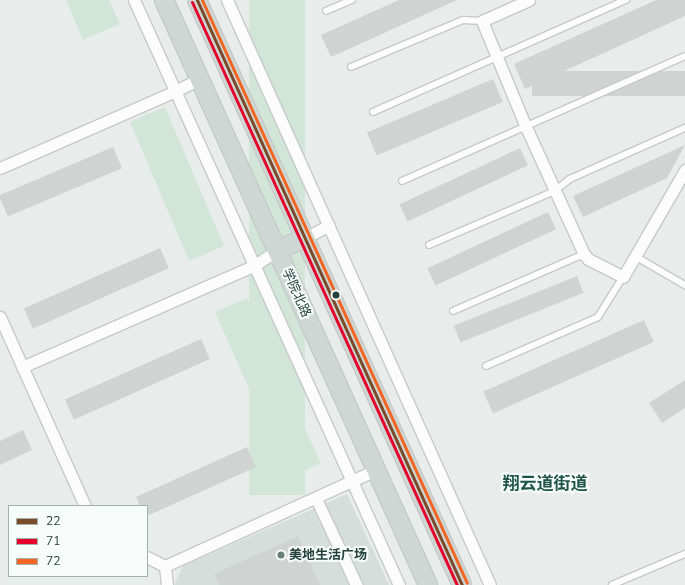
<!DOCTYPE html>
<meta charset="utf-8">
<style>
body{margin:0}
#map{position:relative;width:685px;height:585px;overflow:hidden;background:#e8edeb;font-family:"Nunito Sans","Noto Sans SC",sans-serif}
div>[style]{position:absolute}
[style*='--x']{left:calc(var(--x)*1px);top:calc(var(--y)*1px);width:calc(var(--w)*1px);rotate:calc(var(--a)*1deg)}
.built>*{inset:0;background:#d6dedb}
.green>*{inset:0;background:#d1e6d8;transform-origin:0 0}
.building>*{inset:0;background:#cfd4d2;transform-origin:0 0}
.roads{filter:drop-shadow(1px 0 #c5cac8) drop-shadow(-1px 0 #c5cac8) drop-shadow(0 1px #c5cac8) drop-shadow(0 -1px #c5cac8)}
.service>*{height:5.5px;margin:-2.75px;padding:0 2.75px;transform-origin:2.75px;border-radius:2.75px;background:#fcfcfc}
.minor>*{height:11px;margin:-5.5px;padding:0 5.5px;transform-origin:5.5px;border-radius:5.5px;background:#fcfcfc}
.primary>*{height:18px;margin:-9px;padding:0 9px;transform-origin:9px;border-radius:9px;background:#cfd7d5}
.bus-1>*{height:3px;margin:-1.5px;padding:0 1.5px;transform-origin:1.5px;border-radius:1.5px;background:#7a4b2a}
.bus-2>*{height:3px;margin:-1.5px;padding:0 1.5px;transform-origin:1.5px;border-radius:1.5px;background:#e4002b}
.bus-3>*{height:3px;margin:-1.5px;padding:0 1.5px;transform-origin:1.5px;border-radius:1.5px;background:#f26522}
.dots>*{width:11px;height:11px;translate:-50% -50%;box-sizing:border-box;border:2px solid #f7fbf9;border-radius:50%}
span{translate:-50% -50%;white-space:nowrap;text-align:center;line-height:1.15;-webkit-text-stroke:4px #f7fbf9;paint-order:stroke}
.street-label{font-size:13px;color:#24423a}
.poi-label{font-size:13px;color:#24423a;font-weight:700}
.left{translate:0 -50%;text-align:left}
.district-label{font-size:17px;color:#1f5548;font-weight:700}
.legend{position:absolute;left:8px;top:505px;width:140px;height:72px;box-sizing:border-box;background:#f7fbf9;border:1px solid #a3b1ad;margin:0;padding:5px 7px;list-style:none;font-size:12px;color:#24423a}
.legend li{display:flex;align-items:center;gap:8px;height:20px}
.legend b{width:20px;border:1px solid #a3b1ad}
</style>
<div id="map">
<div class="built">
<i style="clip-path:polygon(347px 494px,389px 585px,174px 585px,183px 566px)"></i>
</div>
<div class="green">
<i style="clip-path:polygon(66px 0,109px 0,120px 24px,83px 40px)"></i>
<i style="left:249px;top:0;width:56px;height:495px"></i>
<i style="left:165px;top:107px;width:151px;height:38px;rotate:67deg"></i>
<i style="left:247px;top:298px;width:181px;height:35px;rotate:66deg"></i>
</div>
<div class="building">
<i style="clip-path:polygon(399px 0,457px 0,331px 57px,321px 35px)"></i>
<i style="clip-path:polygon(656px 0,685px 0,685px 16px,525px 89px,514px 64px)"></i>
<i style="left:685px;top:71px;width:25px;height:153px;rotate:90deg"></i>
<i style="left:493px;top:79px;width:25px;height:137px;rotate:67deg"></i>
<i style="clip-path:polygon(685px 145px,667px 178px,583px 217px,573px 196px)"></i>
<i style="left:113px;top:147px;width:23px;height:124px;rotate:67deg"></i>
<i style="left:520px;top:148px;width:19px;height:133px;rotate:65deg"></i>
<i style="left:548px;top:212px;width:19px;height:133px;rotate:65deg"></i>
<i style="left:160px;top:248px;width:22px;height:149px;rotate:66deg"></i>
<i style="left:577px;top:276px;width:18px;height:133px;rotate:68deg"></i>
<i style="left:644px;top:320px;width:24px;height:176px;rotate:66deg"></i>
<i style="left:201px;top:339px;width:22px;height:149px;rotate:66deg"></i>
<i style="clip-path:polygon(685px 380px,685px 408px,662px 423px,649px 403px)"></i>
<i style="clip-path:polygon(23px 430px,32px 450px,0 465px,0 441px)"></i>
<i style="clip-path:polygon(247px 447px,256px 467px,147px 516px,147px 506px,140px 506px,136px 497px)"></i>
<i style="clip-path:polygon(298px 536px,320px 585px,219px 585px,214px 574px)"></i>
</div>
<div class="roads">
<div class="service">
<i style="--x:326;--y:11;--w:28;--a:-23"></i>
<i style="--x:351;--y:67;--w:121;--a:-22.8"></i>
<i style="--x:463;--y:20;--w:19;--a:3"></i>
<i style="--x:373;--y:112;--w:277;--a:-23.9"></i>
<i style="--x:402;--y:181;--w:309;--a:-23.8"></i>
<i style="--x:429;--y:245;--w:137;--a:-23.2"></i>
<i style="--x:555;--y:191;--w:19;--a:-39"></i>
<i style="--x:570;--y:179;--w:126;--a:-23.9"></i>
<i style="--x:635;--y:256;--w:58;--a:30.1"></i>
<i style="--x:453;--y:311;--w:143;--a:-23.5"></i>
<i style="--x:486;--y:366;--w:122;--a:-23.6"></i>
<i style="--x:598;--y:317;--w:47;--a:-58"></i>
<i style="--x:318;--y:496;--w:98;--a:64.7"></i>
<i style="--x:314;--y:498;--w:96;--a:65.3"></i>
<i style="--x:612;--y:585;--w:79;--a:-23"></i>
</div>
<div class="minor">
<i style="--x:134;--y:0;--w:642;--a:65.63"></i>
<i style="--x:227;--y:0;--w:641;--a:65.79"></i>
<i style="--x:529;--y:0;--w:51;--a:155.9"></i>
<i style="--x:482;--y:21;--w:115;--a:67.5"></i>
<i style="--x:526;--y:127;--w:140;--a:65.5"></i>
<i style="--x:584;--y:254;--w:6;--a:51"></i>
<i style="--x:588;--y:259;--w:39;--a:27"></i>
<i style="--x:623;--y:277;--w:124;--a:-59.9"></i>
<i style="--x:0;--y:168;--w:191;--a:-23.7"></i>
<i style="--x:175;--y:91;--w:28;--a:-26"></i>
<i style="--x:305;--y:238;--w:27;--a:-28"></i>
<i style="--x:0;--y:317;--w:207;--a:65.8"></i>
<i style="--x:22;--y:367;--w:254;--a:-23.6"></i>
<i style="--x:255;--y:265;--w:27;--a:-34"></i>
<i style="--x:147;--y:557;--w:20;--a:27"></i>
<i style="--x:165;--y:566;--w:19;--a:84"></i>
<i style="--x:165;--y:566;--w:232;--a:-24.5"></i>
</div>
<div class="primary">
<i style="--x:164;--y:0;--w:642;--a:65.71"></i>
<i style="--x:197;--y:0;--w:642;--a:65.63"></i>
<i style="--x:277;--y:250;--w:30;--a:-23"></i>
</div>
</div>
<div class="bus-1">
<i style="--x:197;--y:0;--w:642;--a:65.63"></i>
</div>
<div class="bus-2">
<i style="--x:192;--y:2;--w:640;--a:65.56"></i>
</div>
<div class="bus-3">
<i style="--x:202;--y:0;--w:640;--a:65.56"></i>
</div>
<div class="dots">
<i style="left:336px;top:295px;background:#24423a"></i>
<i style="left:281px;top:555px;background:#697e78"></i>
</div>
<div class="street-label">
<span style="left:296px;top:293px;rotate:66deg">学院北路</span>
</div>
<div class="poi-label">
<span class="left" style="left:289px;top:555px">美地生活广场</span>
</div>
<div class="district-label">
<span style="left:545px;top:484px">翔云道街道</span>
</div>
<ul class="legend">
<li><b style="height:5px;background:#7a4b2a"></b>22</li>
<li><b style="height:5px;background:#e4002b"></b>71</li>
<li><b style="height:5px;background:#f26522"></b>72</li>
</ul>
</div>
